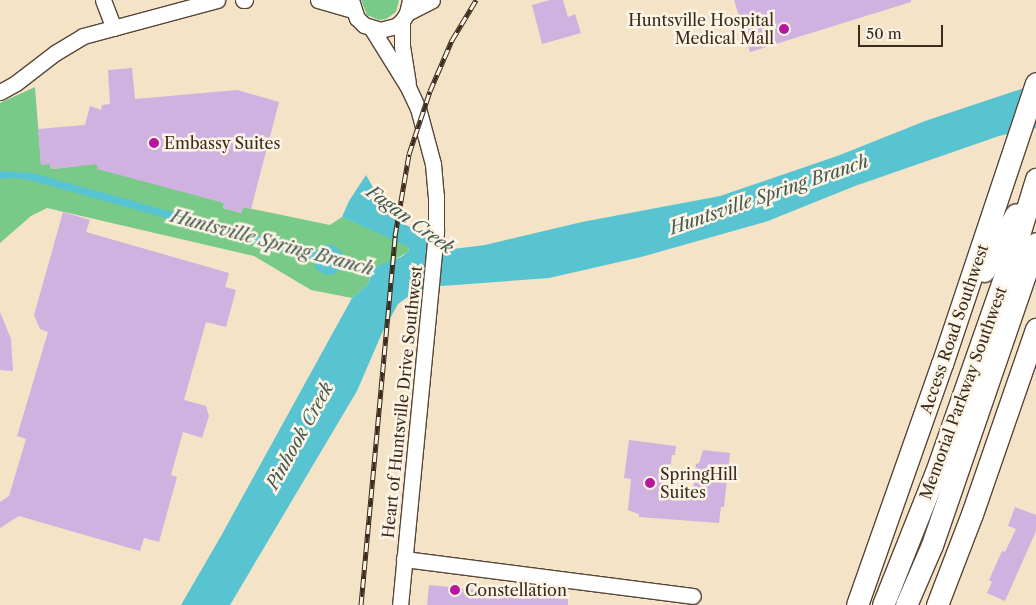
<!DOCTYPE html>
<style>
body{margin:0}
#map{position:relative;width:1036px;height:605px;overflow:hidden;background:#f4e3c6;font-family:"Libre Caslon Text",serif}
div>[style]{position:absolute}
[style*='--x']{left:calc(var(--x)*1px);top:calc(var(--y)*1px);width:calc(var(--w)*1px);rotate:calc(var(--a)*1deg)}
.green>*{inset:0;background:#79c989}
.water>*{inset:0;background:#58c4d1}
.building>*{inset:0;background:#cfb2e0}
.roads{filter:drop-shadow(1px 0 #574637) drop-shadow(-1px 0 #574637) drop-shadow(0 1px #574637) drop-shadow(0 -1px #574637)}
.minor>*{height:15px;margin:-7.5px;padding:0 7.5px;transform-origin:7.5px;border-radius:7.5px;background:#fff}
.highway>*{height:21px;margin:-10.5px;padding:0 10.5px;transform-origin:10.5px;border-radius:10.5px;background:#fff}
.rail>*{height:5px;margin-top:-2.5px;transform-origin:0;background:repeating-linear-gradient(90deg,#fcf5e5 0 9px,#3b2a1e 0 18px);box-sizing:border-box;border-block:1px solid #3b2a1e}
.dots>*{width:14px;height:14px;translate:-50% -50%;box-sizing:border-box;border:2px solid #fcf5e5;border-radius:50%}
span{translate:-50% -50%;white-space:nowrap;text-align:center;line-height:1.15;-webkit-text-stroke:5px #fcf5e5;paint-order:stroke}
.poi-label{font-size:16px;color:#3b2a1e}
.right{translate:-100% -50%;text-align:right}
.left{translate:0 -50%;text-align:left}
.street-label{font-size:16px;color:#3b2a1e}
.water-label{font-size:18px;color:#445854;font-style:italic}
.scale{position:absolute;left:858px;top:25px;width:85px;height:22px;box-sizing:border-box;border:2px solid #3b2a1e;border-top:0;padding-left:6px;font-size:15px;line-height:18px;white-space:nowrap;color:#3b2a1e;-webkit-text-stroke:4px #fcf5e5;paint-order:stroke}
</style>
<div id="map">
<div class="green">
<i style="clip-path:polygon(361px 0,399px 0,396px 12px,386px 19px,379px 20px,367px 15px)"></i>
<i style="clip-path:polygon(35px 87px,41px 164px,50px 164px,51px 169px,79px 166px,82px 160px,224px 203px,223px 208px,241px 213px,243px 207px,330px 225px,342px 217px,404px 243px,409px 247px,408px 252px,388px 263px,373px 268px,368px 284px,352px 298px,311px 290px,254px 256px,47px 208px,31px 216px,0 243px,0 103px)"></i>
</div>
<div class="water">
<i style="clip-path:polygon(1036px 84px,1036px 128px,999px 136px,855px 186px,768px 221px,641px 257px,549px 278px,428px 287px,413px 293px,398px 304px,382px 333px,357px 391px,230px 605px,181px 605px,221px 536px,352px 298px,368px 284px,371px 276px,343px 268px,335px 274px,325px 275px,316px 269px,313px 259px,29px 180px,15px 178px,0 179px,0 171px,2px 171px,33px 173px,315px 252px,324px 245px,334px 245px,346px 257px,345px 260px,373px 268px,401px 257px,408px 252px,409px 247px,342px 217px,349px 201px,366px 175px,390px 217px,453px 249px,485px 245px,582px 222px,720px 196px,840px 155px,925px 121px)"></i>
</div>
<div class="building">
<i style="clip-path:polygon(550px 0,563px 0,568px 17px,575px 14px,581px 33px,542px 44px,532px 5px)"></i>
<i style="clip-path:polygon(734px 0,911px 0,911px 2px,750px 52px)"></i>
<i style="clip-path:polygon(132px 68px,135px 99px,237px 90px,279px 102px,251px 209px,243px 207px,241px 213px,223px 208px,224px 203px,97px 169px,98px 164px,51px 169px,50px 164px,41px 165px,38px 129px,85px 125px,90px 106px,101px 110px,102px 105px,110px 104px,108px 70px)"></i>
<i style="clip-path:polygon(63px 212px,90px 220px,86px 232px,229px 273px,225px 287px,236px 290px,226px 327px,206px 322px,184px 400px,206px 406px,209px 416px,202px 438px,183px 432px,171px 475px,177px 477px,159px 542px,144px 538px,140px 551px,19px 516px,0 528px,0 502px,9px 496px,26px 439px,17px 436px,48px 332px,40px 329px,34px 315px)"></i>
<i style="clip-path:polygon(0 312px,11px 339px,13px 371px,0 370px)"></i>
<i style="clip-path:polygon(629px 440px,676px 446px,675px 455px,672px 455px,668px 486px,693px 490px,696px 464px,699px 463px,703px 450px,730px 453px,724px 507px,721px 507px,719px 523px,639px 517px,639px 514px,628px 510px,631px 479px,624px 478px)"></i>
<i style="clip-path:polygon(1015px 507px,1036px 515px,1036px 531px,1005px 601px,987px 593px,992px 582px,989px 580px,1002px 551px,1005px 552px,1016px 529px,1008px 526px)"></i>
<i style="clip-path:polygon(429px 585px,568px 599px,568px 605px,427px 605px)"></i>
</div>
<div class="roads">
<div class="minor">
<i style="--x:103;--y:0;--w:30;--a:69"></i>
<i style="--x:243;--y:0;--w:2;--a:0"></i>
<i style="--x:318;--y:0;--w:36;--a:16"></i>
<i style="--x:351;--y:0;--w:19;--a:72"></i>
<i style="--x:357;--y:18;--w:10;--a:45"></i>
<i style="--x:364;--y:25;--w:17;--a:17"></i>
<i style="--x:380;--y:30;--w:16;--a:-14"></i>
<i style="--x:396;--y:26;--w:8;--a:-40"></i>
<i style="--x:402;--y:21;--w:9;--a:-58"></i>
<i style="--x:407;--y:13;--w:13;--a:-77"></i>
<i style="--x:407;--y:13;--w:28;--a:-27"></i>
<i style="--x:402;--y:21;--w:25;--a:90"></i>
<i style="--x:402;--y:46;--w:37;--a:81"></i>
<i style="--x:372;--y:29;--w:68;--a:58.2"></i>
<i style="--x:408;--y:87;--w:23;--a:65"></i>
<i style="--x:418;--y:108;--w:58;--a:75"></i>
<i style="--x:433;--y:164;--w:32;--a:85"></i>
<i style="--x:436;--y:196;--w:36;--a:90"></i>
<i style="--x:436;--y:232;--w:375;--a:95.5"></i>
<i style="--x:0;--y:92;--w:18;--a:-29"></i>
<i style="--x:16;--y:83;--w:49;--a:-37.6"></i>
<i style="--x:55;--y:53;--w:33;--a:-31"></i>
<i style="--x:83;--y:36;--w:139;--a:-15"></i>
<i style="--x:404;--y:559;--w:291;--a:7.3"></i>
</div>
<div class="highway">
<i style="--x:984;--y:271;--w:65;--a:-60.7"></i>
<i style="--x:857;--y:605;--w:256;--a:-70.6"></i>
<i style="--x:942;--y:364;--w:296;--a:-71.5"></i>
<i style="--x:883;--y:605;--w:143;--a:-68.3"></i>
<i style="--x:936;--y:472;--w:248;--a:-70.7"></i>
<i style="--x:1018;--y:238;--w:62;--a:-73"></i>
<i style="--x:906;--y:605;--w:65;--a:-66.6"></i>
<i style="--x:932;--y:545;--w:319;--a:-71"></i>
<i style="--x:937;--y:605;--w:97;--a:-69"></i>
<i style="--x:972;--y:514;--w:196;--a:-70.9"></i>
</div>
</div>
<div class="rail">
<i style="--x:361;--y:605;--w:371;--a:-84.7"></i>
<i style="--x:395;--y:236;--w:83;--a:-80.3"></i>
<i style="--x:409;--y:154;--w:66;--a:-71.6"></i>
<i style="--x:430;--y:91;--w:56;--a:-66.7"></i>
<i style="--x:452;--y:40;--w:47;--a:-59"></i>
</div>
<div class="dots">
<i style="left:784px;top:29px;background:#b5179e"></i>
<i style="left:154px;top:143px;background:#b5179e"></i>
<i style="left:650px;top:483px;background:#b5179e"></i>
<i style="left:455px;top:590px;background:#b5179e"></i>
</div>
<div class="poi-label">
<span class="right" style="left:774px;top:29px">Huntsville Hospital<br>Medical Mall</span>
<span class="left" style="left:164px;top:143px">Embassy Suites</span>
<span class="left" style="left:660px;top:483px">SpringHill<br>Suites</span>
<span class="left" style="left:465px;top:590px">Constellation</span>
</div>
<div class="street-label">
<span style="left:954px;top:329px;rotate:-71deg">Access Road Southwest</span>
<span style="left:963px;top:393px;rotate:-70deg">Memorial Parkway Southwest</span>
<span style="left:402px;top:402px;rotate:-84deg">Heart of Huntsville Drive Southwest</span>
</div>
<div class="water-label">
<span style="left:769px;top:195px;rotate:-19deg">Huntsville Spring Branch</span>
<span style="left:410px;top:220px;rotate:36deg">Fagan Creek</span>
<span style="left:272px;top:243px;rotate:15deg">Huntsville Spring Branch</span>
<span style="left:300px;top:436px;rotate:-61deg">Pinhook Creek</span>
</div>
<div class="scale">50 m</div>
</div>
